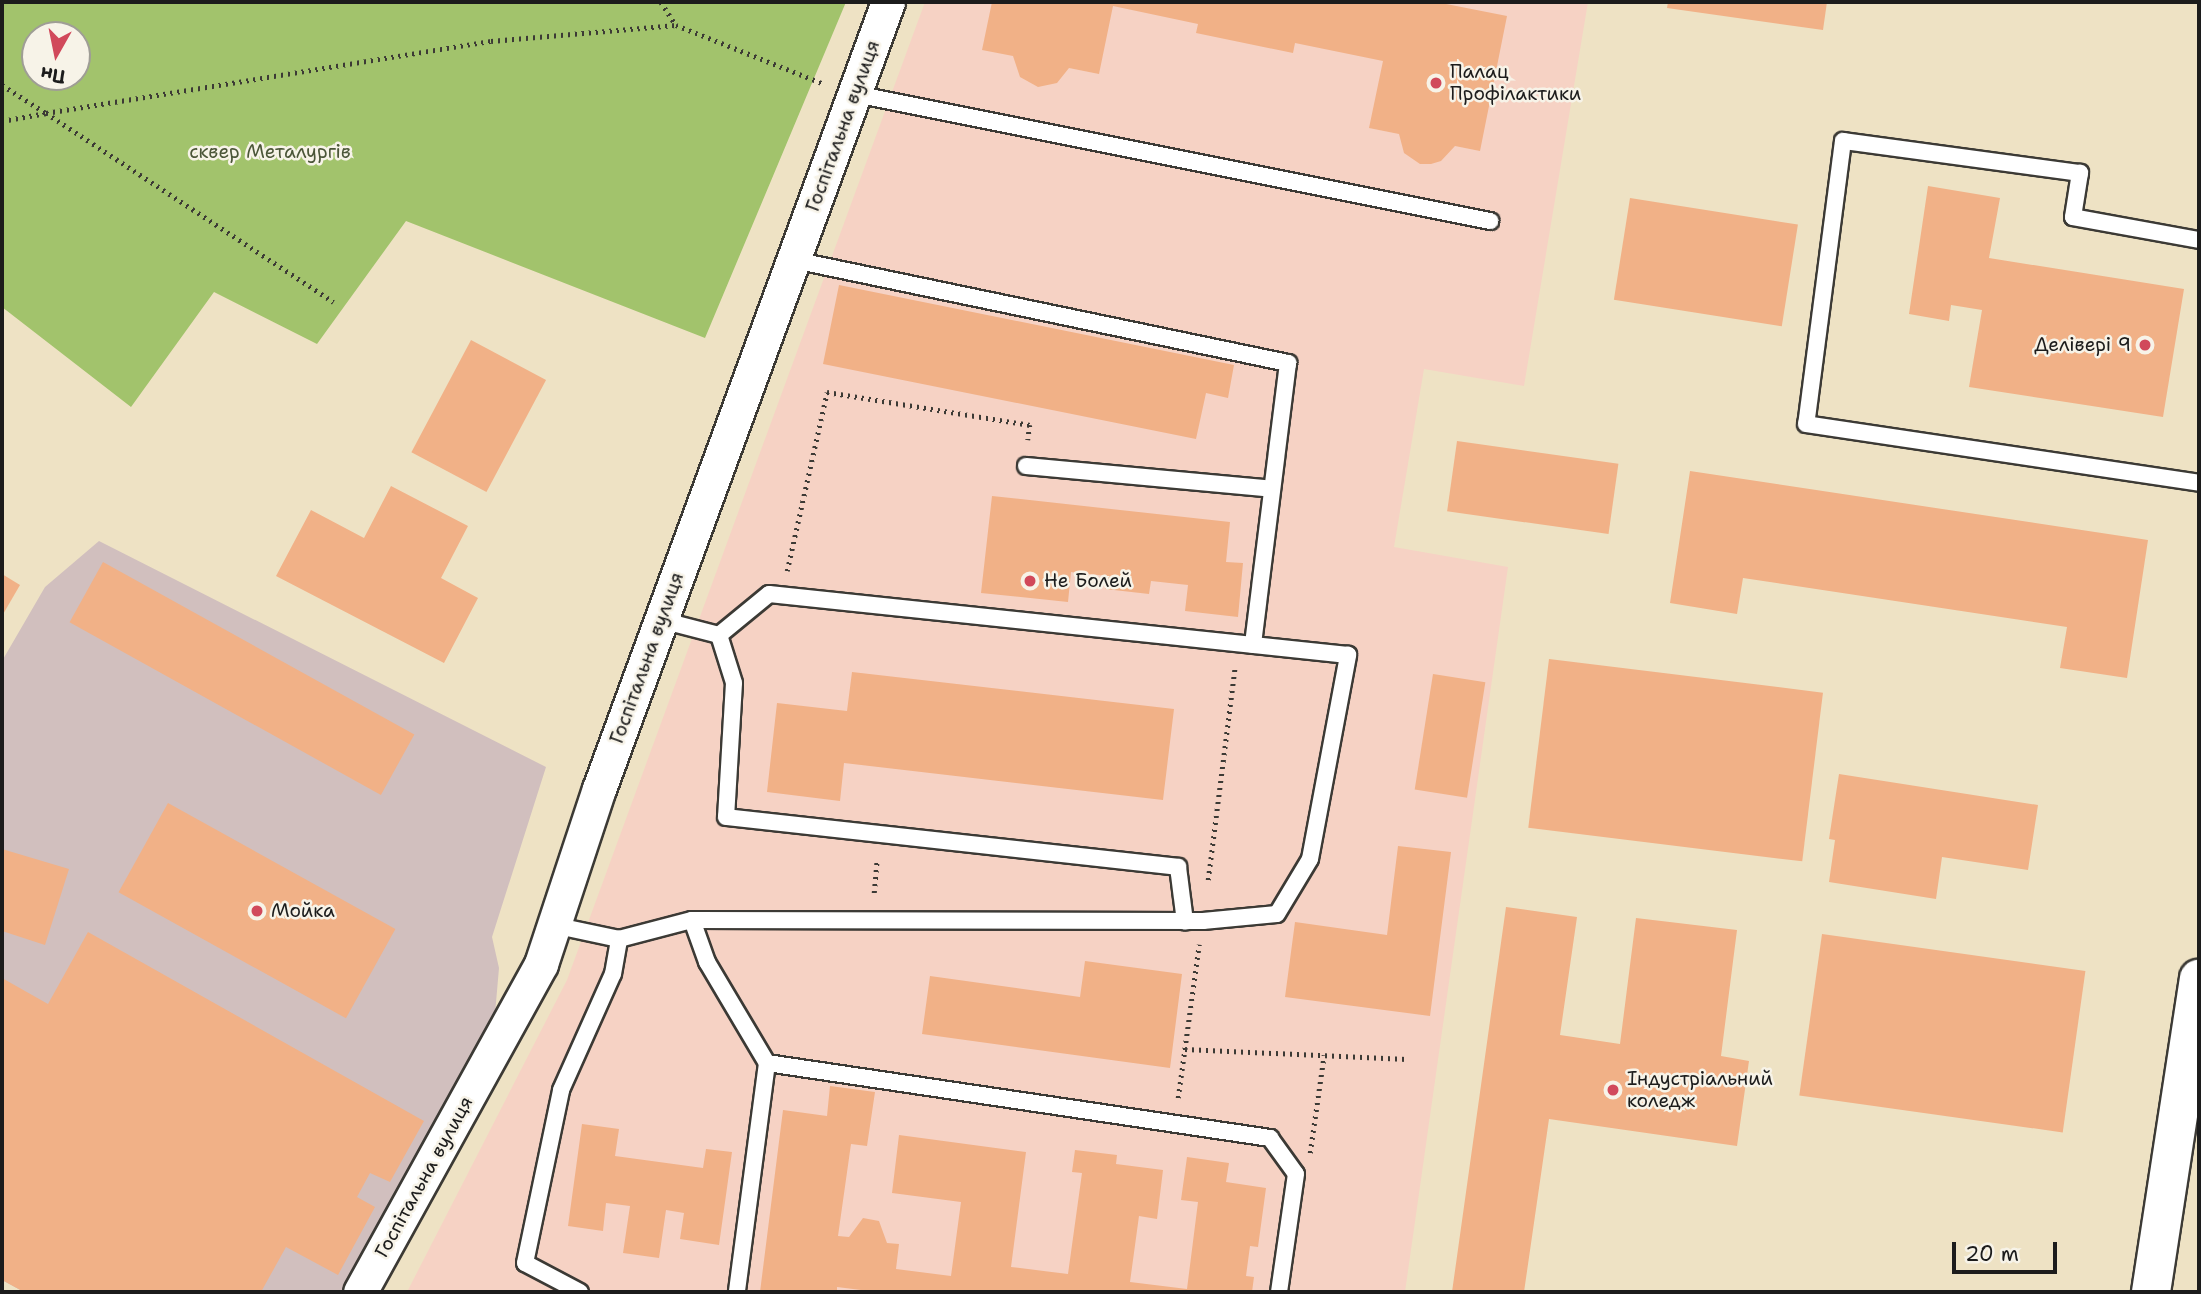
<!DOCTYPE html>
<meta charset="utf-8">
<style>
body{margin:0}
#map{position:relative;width:2201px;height:1294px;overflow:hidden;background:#eee2c4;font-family:"Shantell Sans",sans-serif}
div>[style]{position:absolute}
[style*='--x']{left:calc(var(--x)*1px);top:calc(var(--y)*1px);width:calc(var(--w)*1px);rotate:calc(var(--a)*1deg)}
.built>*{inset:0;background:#f6d2c4}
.industrial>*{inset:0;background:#d1bfbe}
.green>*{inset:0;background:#a2c36c}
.building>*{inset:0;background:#f1b187;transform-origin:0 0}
.path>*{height:4.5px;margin-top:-2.25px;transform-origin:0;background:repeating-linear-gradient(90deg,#3c3a35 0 2px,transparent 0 7px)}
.roads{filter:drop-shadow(2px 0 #3c3a35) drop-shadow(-2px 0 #3c3a35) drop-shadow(0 2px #3c3a35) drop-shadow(0 -2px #3c3a35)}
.service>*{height:16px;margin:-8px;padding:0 8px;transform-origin:8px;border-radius:8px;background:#fff}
.minor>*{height:33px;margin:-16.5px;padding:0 16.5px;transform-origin:16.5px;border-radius:16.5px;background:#fff}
.tertiary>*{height:38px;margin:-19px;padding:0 19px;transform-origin:19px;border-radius:19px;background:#fff}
.dots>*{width:19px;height:19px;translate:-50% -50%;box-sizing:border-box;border:4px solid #f7f3e8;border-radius:50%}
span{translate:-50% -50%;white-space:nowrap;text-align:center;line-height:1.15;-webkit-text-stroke:5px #f7f3e8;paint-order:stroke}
.poi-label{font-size:19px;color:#1c1c1c}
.left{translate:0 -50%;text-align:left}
.right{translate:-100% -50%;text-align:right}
.street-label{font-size:19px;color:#1c1c1c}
.park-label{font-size:19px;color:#4b5638}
.frame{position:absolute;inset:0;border:4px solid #1c1c1c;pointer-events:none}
.north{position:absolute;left:21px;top:21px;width:70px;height:70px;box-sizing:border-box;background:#f7f3e8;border:2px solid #9f9d96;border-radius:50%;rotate:189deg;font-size:19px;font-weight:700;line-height:28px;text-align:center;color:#1c1c1c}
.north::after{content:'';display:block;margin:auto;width:24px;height:32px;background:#d1495b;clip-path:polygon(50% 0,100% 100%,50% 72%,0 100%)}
.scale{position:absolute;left:1952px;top:1242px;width:105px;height:32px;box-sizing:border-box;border:4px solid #1c1c1c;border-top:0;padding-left:9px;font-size:21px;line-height:24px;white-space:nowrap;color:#1c1c1c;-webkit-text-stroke:5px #f7f3e8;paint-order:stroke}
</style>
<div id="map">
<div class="built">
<i style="clip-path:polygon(925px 2px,1588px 2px,1524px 386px,1424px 369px,1394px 547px,1508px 567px,1405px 1292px,407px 1292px,567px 980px)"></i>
</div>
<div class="industrial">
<i style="clip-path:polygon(99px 541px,546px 767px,492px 937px,499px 968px,495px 1014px,351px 1292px,24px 1292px,2px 1280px,2px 661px,45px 587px)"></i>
</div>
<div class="green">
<i style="clip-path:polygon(evenodd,2px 2px,846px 2px,705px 338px,406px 221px,317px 344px,214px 292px,131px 407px,2px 307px,2px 2px,35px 35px,77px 35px,77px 77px,35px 77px,35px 35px)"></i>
</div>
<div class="building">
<i style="clip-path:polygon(992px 2px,1436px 2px,1507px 16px,1480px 151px,1455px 146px,1441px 161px,1431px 164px,1420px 164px,1404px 153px,1399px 134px,1369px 128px,1383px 61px,1295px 43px,1293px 53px,1196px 33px,1198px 24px,1113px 6px,1099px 74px,1069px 68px,1057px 83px,1038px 87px,1020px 77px,1013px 56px,982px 50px)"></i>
<i style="clip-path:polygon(1668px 2px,1827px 2px,1823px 30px,1667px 8px)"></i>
<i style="clip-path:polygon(1928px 186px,2000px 198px,1989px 258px,2184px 289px,2163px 417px,1969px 387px,1982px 310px,1951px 305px,1949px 321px,1909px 314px)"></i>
<i style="left:1630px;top:198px;width:170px;height:103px;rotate:9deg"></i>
<i style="clip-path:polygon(839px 285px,1234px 365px,1228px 398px,1206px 393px,1196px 439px,823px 364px)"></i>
<i style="left:471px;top:340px;width:85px;height:127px;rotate:28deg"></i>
<i style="left:1457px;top:441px;width:163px;height:71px;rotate:8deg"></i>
<i style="clip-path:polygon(1690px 471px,2148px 540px,2127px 678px,2060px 668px,2067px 627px,1743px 578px,1737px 614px,1670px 603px)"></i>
<i style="clip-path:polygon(391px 486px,468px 526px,441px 578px,478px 598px,444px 663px,276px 576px,311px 510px,364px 538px)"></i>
<i style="clip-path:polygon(992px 496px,1230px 522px,1226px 562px,1243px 563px,1238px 617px,1185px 611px,1188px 585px,1151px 581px,1149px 594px,1105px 589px,1107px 576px,1071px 572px,1068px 602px,981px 593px)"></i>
<i style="left:103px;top:562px;width:356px;height:69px;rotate:29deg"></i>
<i style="clip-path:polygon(2px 574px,20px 585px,2px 616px)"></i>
<i style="left:1549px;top:659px;width:276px;height:170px;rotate:7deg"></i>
<i style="clip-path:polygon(852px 672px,1174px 709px,1163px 800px,844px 763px,840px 801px,767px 792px,777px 703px,847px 711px)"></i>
<i style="left:1433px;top:674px;width:53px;height:117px;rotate:9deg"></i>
<i style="clip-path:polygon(1839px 774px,2038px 805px,2028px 870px,1942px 857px,1936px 899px,1829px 882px,1835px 840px,1829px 839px)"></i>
<i style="left:168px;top:803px;width:260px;height:102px;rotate:29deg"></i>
<i style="clip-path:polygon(1398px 846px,1451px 852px,1430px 1016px,1285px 997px,1295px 922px,1387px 935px)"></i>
<i style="clip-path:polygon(2px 849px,69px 869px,45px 945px,2px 931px)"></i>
<i style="clip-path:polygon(1506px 907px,1577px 917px,1560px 1035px,1620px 1044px,1636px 918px,1737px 930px,1721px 1056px,1749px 1061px,1737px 1146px,1549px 1119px,1524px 1292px,1452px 1292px)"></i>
<i style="clip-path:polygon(88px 932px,424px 1121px,390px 1182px,370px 1173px,357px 1197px,375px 1207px,338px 1275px,286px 1247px,261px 1292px,24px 1292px,2px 1280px,2px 978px,48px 1004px)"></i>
<i style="left:1822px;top:934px;width:266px;height:163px;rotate:8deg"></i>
<i style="clip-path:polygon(1085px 961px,1182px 974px,1170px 1068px,922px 1034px,930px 976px,1080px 997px)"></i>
<i style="clip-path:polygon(830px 1086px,875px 1092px,867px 1146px,851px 1144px,838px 1236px,849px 1237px,863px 1218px,879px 1221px,887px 1243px,899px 1244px,896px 1269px,951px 1276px,961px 1202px,892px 1193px,899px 1135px,1026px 1152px,1011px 1267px,1068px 1274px,1082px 1173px,1072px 1172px,1075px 1150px,1117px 1155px,1116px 1164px,1163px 1170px,1157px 1219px,1139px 1216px,1130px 1282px,1187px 1289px,1198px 1202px,1181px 1200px,1187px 1157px,1229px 1163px,1226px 1182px,1266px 1188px,1258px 1247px,1250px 1246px,1246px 1276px,1254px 1277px,1252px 1292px,877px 1292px,837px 1287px,837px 1292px,760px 1292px,783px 1110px,827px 1116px)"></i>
<i style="clip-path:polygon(582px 1124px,619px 1129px,615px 1156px,703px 1168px,706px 1149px,732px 1152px,719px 1245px,680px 1239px,684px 1213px,666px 1210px,659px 1258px,623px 1253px,630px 1206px,606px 1203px,603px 1231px,568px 1226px)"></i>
</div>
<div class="path">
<i style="--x:661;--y:2;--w:27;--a:57"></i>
<i style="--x:676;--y:25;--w:157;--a:21.7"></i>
<i style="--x:2;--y:85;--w:52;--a:32.5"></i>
<i style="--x:46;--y:113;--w:451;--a:-9.2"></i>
<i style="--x:491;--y:41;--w:186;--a:-4.9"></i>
<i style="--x:2;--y:121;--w:45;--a:-10.3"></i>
<i style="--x:46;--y:113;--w:344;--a:33.3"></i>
<i style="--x:787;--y:571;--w:183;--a:-77.4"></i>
<i style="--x:827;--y:392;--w:206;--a:9.2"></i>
<i style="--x:1030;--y:425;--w:15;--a:98"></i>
<i style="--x:1208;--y:880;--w:216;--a:-82.8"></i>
<i style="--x:874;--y:893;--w:34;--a:-85"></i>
<i style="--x:1185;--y:1049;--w:222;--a:2.6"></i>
<i style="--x:1178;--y:1098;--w:155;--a:-82.2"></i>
<i style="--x:1310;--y:1153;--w:99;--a:-81.9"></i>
</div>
<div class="roads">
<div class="service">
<i style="--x:855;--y:94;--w:648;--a:11.31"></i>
<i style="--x:2199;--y:240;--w:128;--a:-169.7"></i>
<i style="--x:2073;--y:217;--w:45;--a:-81"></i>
<i style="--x:2080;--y:173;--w:239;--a:-172.3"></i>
<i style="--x:1843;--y:141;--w:285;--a:97.4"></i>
<i style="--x:1806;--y:424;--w:397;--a:8.5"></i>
<i style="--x:794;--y:260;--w:505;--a:11.78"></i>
<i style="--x:1288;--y:363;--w:284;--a:97.1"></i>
<i style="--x:1026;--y:466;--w:247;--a:5.3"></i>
<i style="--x:719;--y:635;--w:50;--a:72.6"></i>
<i style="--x:734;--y:683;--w:134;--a:93.4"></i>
<i style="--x:726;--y:817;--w:455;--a:6.3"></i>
<i style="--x:1178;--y:867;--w:55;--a:82.7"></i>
<i style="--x:692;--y:920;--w:45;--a:70.3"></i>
<i style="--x:707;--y:962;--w:117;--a:59.3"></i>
<i style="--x:767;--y:1063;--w:231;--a:97.5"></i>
<i style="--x:553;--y:925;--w:67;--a:12"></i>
<i style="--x:619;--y:939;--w:75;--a:-14.6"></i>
<i style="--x:692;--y:920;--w:511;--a:0.11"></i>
<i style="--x:1203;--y:921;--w:74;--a:-5.4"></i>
<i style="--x:1277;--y:914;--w:64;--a:-59"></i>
<i style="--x:1310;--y:859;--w:208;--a:-79.4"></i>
<i style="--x:1348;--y:655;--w:582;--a:-173.99"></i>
<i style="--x:769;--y:594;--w:65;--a:140.6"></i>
<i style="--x:719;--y:635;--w:60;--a:-165.5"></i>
<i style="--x:767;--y:1063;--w:509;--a:8.48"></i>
<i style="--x:1270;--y:1138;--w:44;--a:54.2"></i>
<i style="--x:1296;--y:1174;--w:119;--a:98.2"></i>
<i style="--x:580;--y:1292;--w:62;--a:-152.2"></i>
<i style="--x:525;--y:1263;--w:177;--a:-78.2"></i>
<i style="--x:561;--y:1090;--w:127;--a:-65.9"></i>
<i style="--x:613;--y:974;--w:36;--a:-80"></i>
</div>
<div class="minor">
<i style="--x:360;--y:1292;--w:375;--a:-61.1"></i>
<i style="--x:541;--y:964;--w:184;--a:-71.7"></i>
<i style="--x:599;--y:789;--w:838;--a:-69.84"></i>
</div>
<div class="tertiary">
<i style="--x:2151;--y:1292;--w:317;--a:-81.3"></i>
</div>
</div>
<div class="dots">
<i style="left:1436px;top:83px;background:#d1495b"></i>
<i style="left:2145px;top:345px;background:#d1495b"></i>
<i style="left:1030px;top:581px;background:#d1495b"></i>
<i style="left:257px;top:911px;background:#d1495b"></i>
<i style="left:1613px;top:1090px;background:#d1495b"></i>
</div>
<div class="poi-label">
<span class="left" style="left:1450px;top:83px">Палац<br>Профілактики</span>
<span class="right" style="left:2131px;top:345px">Делівері 9</span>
<span class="left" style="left:1044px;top:581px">Не Болей</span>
<span class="left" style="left:271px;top:911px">Мойка</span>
<span class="left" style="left:1627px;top:1090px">Індустріальний<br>коледж</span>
</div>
<div class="street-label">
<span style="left:843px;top:126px;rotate:-70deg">Госпітальна вулиця</span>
<span style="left:647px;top:658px;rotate:-70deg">Госпітальна вулиця</span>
<span style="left:424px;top:1177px;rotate:-61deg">Госпітальна вулиця</span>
</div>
<div class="park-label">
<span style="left:270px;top:152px">сквер Металургів</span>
</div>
<div class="frame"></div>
<div class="north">Пн</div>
<div class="scale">20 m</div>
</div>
